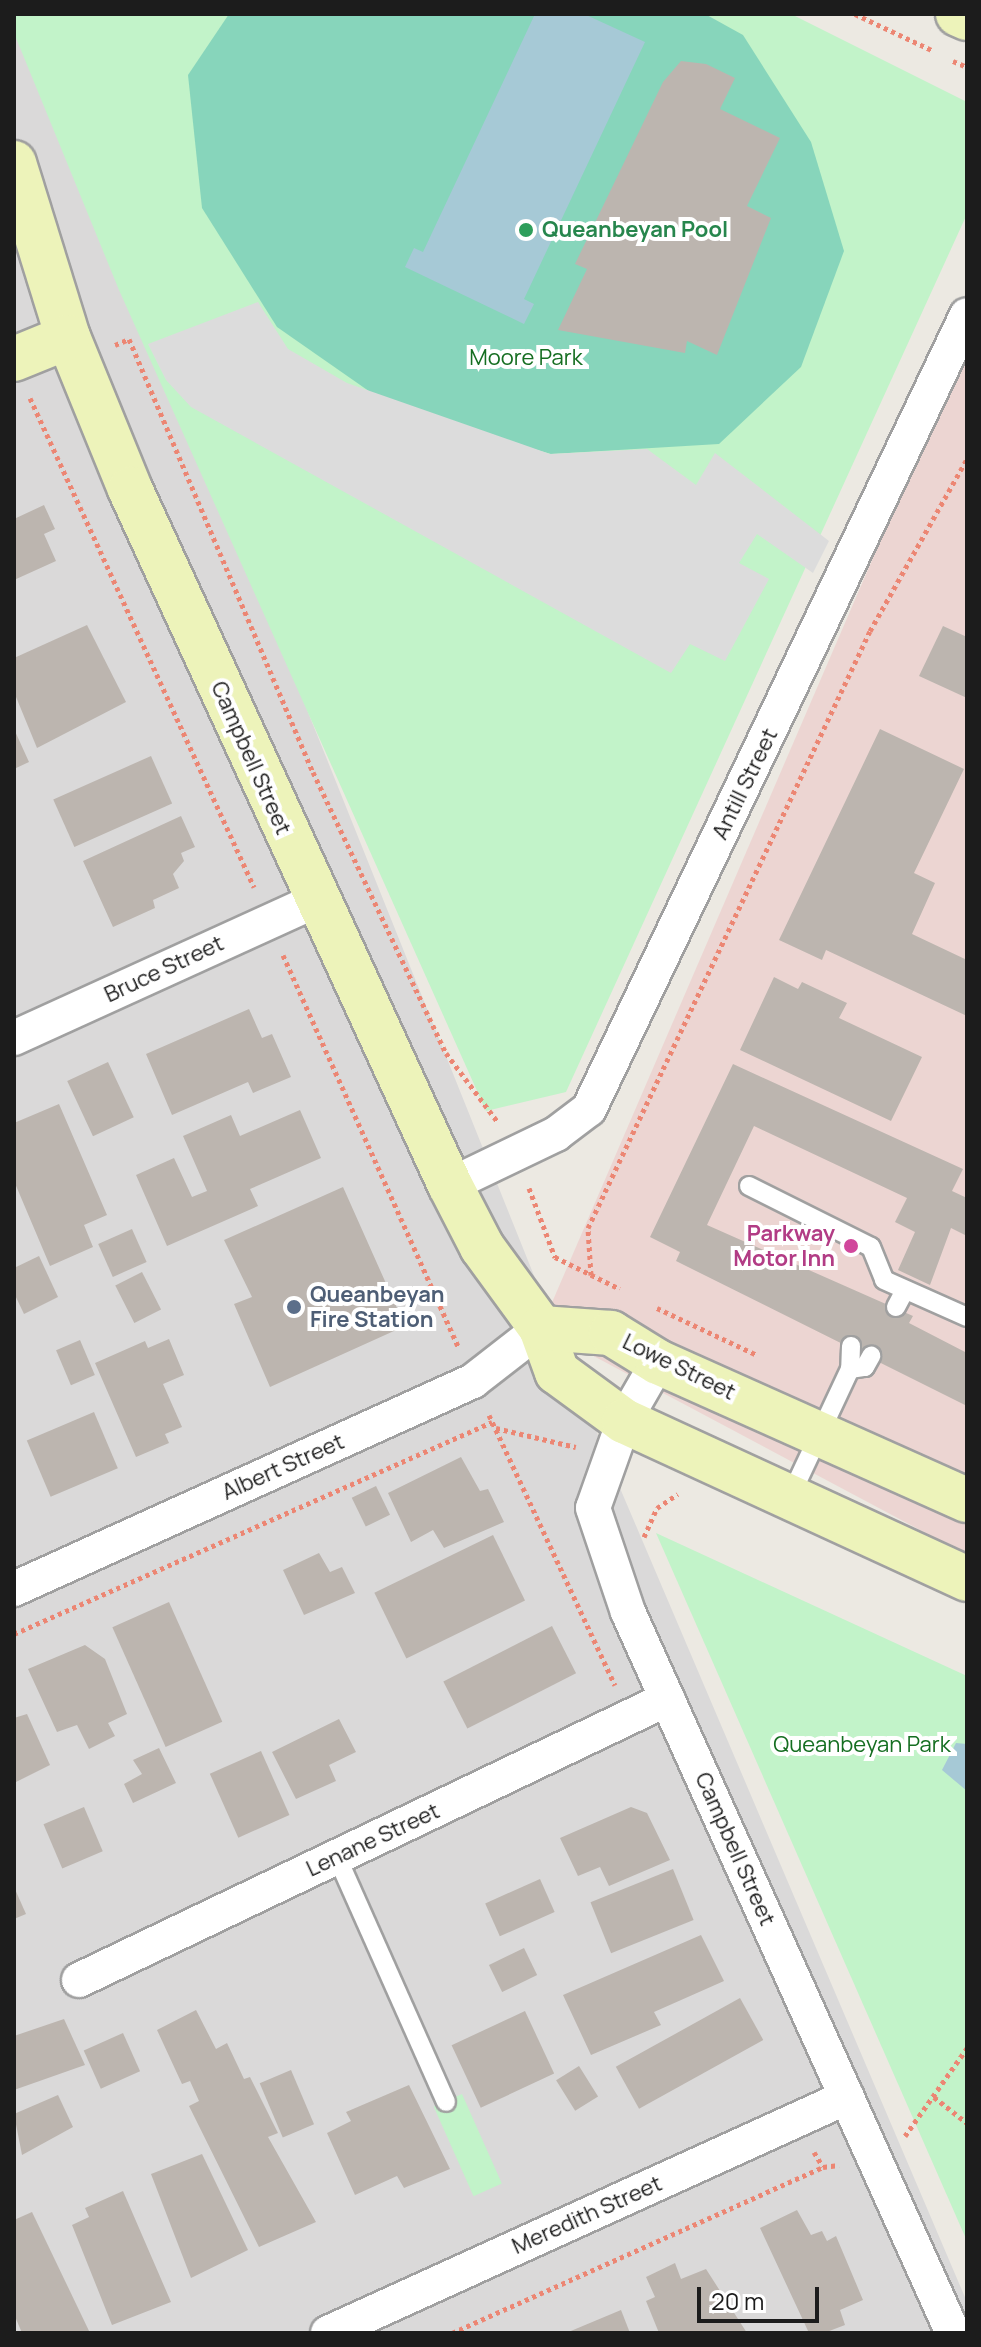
<!DOCTYPE html>
<style>
body{margin:0}
#map{position:relative;width:981px;height:2347px;overflow:hidden;background:#ece9e2;font-family:Manrope,sans-serif}
div>[style]{position:absolute}
[style*='--x']{left:calc(var(--x)*1px);top:calc(var(--y)*1px);width:calc(var(--w)*1px);rotate:calc(var(--a)*1deg)}
.residential>*{inset:0;background:#dad9d9}
.commercial>*{inset:0;background:#ecd5d2}
.park>*{inset:0;background:#c2f3c9;transform-origin:0 0}
.pitch>*{inset:0;background:#87d5bb}
.parking>*{inset:0;background:#dcdcdc}
.water>*{inset:0;background:#a6c9d6}
.building>*{inset:0;background:#bcb5af;transform-origin:0 0}
.path>*{height:5px;margin-top:-2.5px;transform-origin:0;background:repeating-linear-gradient(90deg,#ec8673 0 4px,transparent 0 8px)}
.roads{filter:drop-shadow(2px 0 #a0a0a0) drop-shadow(-2px 0 #a0a0a0) drop-shadow(0 2px #a0a0a0) drop-shadow(0 -2px #a0a0a0)}
.lane>*{height:18px;margin:-9px;padding:0 9px;transform-origin:9px;border-radius:9px;background:#fff}
.street>*{height:34px;margin:-17px;padding:0 17px;transform-origin:17px;border-radius:17px;background:#fff}
.secondary>*{height:44px;margin:-22px;padding:0 22px;transform-origin:22px;border-radius:22px;background:#edf3ba}
.dots>*{width:22px;height:22px;translate:-50% -50%;box-sizing:border-box;border:4px solid #fff;border-radius:50%}
span{translate:-50% -50%;white-space:nowrap;text-align:center;line-height:1.15;-webkit-text-stroke:8px #fff;paint-order:stroke}
.leisure-label{font-size:22px;color:#27864d;font-weight:700}
.left{translate:0 -50%;text-align:left}
.park-label{font-size:22px;color:#156e21}
.street-label{font-size:22px;color:#1c1c1c}
.hotel-label{font-size:22px;color:#b23c85;font-weight:700}
.right{translate:-100% -50%;text-align:right}
.service-label{font-size:22px;color:#4e5e75;font-weight:700}
.frame{position:absolute;inset:0;border:16px solid #1c1c1c;pointer-events:none}
.scale{position:absolute;left:697px;top:2287px;width:122px;height:36px;box-sizing:border-box;border:4px solid #1c1c1c;border-top:0;padding-left:10px;font-size:24px;line-height:28px;white-space:nowrap;color:#1c1c1c;-webkit-text-stroke:6px #fff;paint-order:stroke}
</style>
<div id="map">
<div class="residential">
<i style="clip-path:polygon(14px 14px,28px 14px,608px 1460px,967px 2302px,967px 2333px,14px 2333px)"></i>
</div>
<div class="commercial">
<i style="clip-path:polygon(967px 340px,967px 1555px,541px 1328px)"></i>
</div>
<div class="park">
<i style="clip-path:polygon(14px 14px,791px 14px,967px 102px,967px 214px,566px 1092px,486px 1111px,119px 290px,14px 33px)"></i>
<i style="clip-path:polygon(656px 1533px,967px 1676px,967px 2241px)"></i>
<i style="left:462px;top:2094px;width:98px;height:31px;rotate:66deg"></i>
</div>
<div class="pitch">
<i style="clip-path:polygon(229px 14px,705px 14px,743px 35px,811px 142px,844px 251px,801px 367px,719px 444px,551px 454px,396px 410px,277px 327px,202px 208px,188px 75px)"></i>
</div>
<div class="parking">
<i style="clip-path:polygon(258px 302px,288px 349px,347px 383px,550px 454px,647px 449px,696px 485px,715px 453px,829px 541px,813px 573px,757px 534px,739px 563px,769px 579px,725px 661px,690px 644px,671px 673px,191px 407px,166px 380px,148px 344px)"></i>
</div>
<div class="water">
<i style="clip-path:polygon(535px 14px,584px 14px,645px 42px,524px 299px,534px 304px,524px 324px,405px 267px,414px 248px,423px 252px)"></i>
<i style="clip-path:polygon(956px 1743px,967px 1744px,967px 1791px,942px 1770px)"></i>
</div>
<div class="building">
<i style="clip-path:polygon(681px 61px,706px 64px,735px 78px,720px 109px,780px 138px,747px 206px,771px 218px,717px 355px,687px 341px,685px 353px,558px 330px,587px 269px,575px 264px,663px 82px)"></i>
<i style="clip-path:polygon(44px 505px,55px 529px,44px 534px,56px 561px,14px 580px,14px 519px)"></i>
<i style="clip-path:polygon(87px 625px,126px 702px,37px 748px,14px 692px,14px 658px)"></i>
<i style="clip-path:polygon(943px 626px,967px 637px,967px 698px,919px 676px)"></i>
<i style="clip-path:polygon(14px 729px,29px 762px,14px 769px)"></i>
<i style="clip-path:polygon(880px 729px,964px 769px,914px 873px,935px 883px,912px 934px,967px 960px,967px 1016px,826px 950px,822px 960px,779px 940px)"></i>
<i style="left:151px;top:756px;width:52px;height:107px;rotate:66deg"></i>
<i style="clip-path:polygon(181px 816px,195px 847px,181px 853px,184px 861px,173px 874px,179px 888px,153px 900px,155px 908px,113px 927px,83px 861px)"></i>
<i style="clip-path:polygon(774px 977px,798px 989px,802px 982px,847px 1003px,839px 1018px,922px 1057px,891px 1121px,740px 1050px)"></i>
<i style="clip-path:polygon(249px 1009px,262px 1038px,272px 1034px,291px 1077px,253px 1093px,248px 1082px,172px 1115px,146px 1054px)"></i>
<i style="left:108px;top:1062px;width:61px;height:45px;rotate:65deg"></i>
<i style="clip-path:polygon(733px 1064px,963px 1169px,952px 1191px,967px 1198px,967px 1236px,951px 1228px,930px 1285px,898px 1270px,915px 1232px,895px 1222px,907px 1198px,754px 1126px,707px 1225px,913px 1316px,909px 1323px,967px 1353px,967px 1406px,676px 1261px,680px 1252px,650px 1237px)"></i>
<i style="clip-path:polygon(59px 1104px,107px 1215px,84px 1225px,93px 1247px,50px 1266px,14px 1181px,14px 1123px)"></i>
<i style="clip-path:polygon(300px 1110px,321px 1158px,250px 1189px,258px 1206px,167px 1246px,136px 1175px,174px 1158px,192px 1197px,207px 1191px,183px 1136px,231px 1115px,240px 1136px)"></i>
<i style="clip-path:polygon(343px 1187px,405px 1326px,270px 1387px,234px 1304px,252px 1297px,224px 1240px)"></i>
<i style="left:132px;top:1229px;width:36px;height:37px;rotate:66deg"></i>
<i style="clip-path:polygon(39px 1256px,58px 1297px,24px 1314px,14px 1293px,14px 1268px)"></i>
<i style="left:142px;top:1272px;width:42px;height:30px;rotate:63deg"></i>
<i style="clip-path:polygon(169px 1339px,184px 1375px,163px 1384px,182px 1427px,165px 1434px,169px 1443px,136px 1457px,95px 1363px,145px 1341px,148px 1348px)"></i>
<i style="left:80px;top:1340px;width:38px;height:26px;rotate:67deg"></i>
<i style="left:94px;top:1412px;width:61px;height:73px;rotate:67deg"></i>
<i style="clip-path:polygon(461px 1457px,480px 1491px,488px 1489px,504px 1522px,444px 1548px,433px 1530px,411px 1542px,388px 1493px)"></i>
<i style="left:376px;top:1486px;width:32px;height:27px;rotate:64deg"></i>
<i style="left:493px;top:1535px;width:73px;height:132px;rotate:64deg"></i>
<i style="clip-path:polygon(319px 1553px,330px 1572px,342px 1567px,355px 1593px,304px 1615px,283px 1570px)"></i>
<i style="left:169px;top:1602px;width:131px;height:62px;rotate:66deg"></i>
<i style="left:552px;top:1626px;width:53px;height:122px;rotate:63deg"></i>
<i style="clip-path:polygon(85px 1645px,105px 1659px,127px 1714px,108px 1723px,115px 1736px,89px 1749px,77px 1725px,57px 1732px,28px 1669px)"></i>
<i style="clip-path:polygon(27px 1714px,50px 1765px,14px 1783px,14px 1718px)"></i>
<i style="clip-path:polygon(339px 1719px,356px 1752px,329px 1765px,336px 1781px,296px 1799px,272px 1752px)"></i>
<i style="clip-path:polygon(159px 1748px,176px 1783px,133px 1803px,124px 1784px,142px 1774px,133px 1760px)"></i>
<i style="left:261px;top:1751px;width:70px;height:56px;rotate:66deg"></i>
<i style="left:84px;top:1807px;width:48px;height:44px;rotate:67deg"></i>
<i style="clip-path:polygon(631px 1807px,647px 1813px,670px 1860px,609px 1886px,600px 1867px,578px 1876px,560px 1838px)"></i>
<i style="left:673px;top:1869px;width:55px;height:89px;rotate:68deg"></i>
<i style="left:540px;top:1879px;width:36px;height:60px;rotate:66deg"></i>
<i style="clip-path:polygon(14px 1887px,26px 1914px,14px 1919px)"></i>
<i style="clip-path:polygon(701px 1935px,724px 1981px,654px 2012px,661px 2025px,591px 2055px,563px 1995px)"></i>
<i style="left:524px;top:1948px;width:30px;height:39px;rotate:64deg"></i>
<i style="left:740px;top:1998px;width:48px;height:142px;rotate:61deg"></i>
<i style="clip-path:polygon(196px 2010px,216px 2049px,227px 2043px,244px 2079px,250px 2077px,278px 2133px,268px 2137px,316px 2222px,259px 2247px,189px 2106px,199px 2101px,190px 2081px,182px 2084px,157px 2030px)"></i>
<i style="left:525px;top:2011px;width:69px;height:81px;rotate:65deg"></i>
<i style="clip-path:polygon(64px 2019px,85px 2065px,14px 2090px,14px 2036px)"></i>
<i style="left:123px;top:2033px;width:42px;height:43px;rotate:66deg"></i>
<i style="left:579px;top:2066px;width:36px;height:27px;rotate:58deg"></i>
<i style="left:291px;top:2070px;width:59px;height:34px;rotate:67deg"></i>
<i style="clip-path:polygon(409px 2085px,450px 2169px,404px 2188px,397px 2176px,355px 2195px,327px 2133px,351px 2121px,346px 2112px)"></i>
<i style="clip-path:polygon(58px 2095px,73px 2127px,22px 2155px,14px 2114px)"></i>
<i style="clip-path:polygon(202px 2154px,248px 2250px,191px 2278px,151px 2174px)"></i>
<i style="clip-path:polygon(123px 2191px,171px 2302px,112px 2325px,72px 2225px,89px 2217px,85px 2208px)"></i>
<i style="clip-path:polygon(797px 2210px,811px 2235px,822px 2231px,827px 2241px,836px 2236px,863px 2300px,840px 2310px,845px 2325px,824px 2333px,809px 2333px,760px 2228px)"></i>
<i style="clip-path:polygon(32px 2212px,90px 2333px,22px 2333px,14px 2314px,14px 2220px)"></i>
<i style="clip-path:polygon(675px 2263px,681px 2279px,706px 2269px,747px 2333px,659px 2333px,646px 2301px,655px 2297px,646px 2277px)"></i>
<i style="clip-path:polygon(621px 2310px,630px 2333px,566px 2333px)"></i>
</div>
<div class="path">
<i style="--x:855;--y:14;--w:87;--a:25.1"></i>
<i style="--x:953;--y:61;--w:15;--a:23"></i>
<i style="--x:115;--y:345;--w:15;--a:-23"></i>
<i style="--x:129;--y:339;--w:470;--a:67"></i>
<i style="--x:313;--y:772;--w:311;--a:64.7"></i>
<i style="--x:446;--y:1053;--w:85;--a:53.1"></i>
<i style="--x:30;--y:398;--w:538;--a:65.39"></i>
<i style="--x:283;--y:955;--w:429;--a:65.9"></i>
<i style="--x:529;--y:1188;--w:74;--a:69.4"></i>
<i style="--x:555;--y:1257;--w:72;--a:26.2"></i>
<i style="--x:591;--y:1275;--w:47;--a:-93.7"></i>
<i style="--x:588;--y:1228;--w:660;--a:-64.72"></i>
<i style="--x:870;--y:631;--w:197;--a:-60.6"></i>
<i style="--x:657;--y:1308;--w:110;--a:25.2"></i>
<i style="--x:489;--y:1415;--w:298;--a:65"></i>
<i style="--x:496;--y:1428;--w:82;--a:13.4"></i>
<i style="--x:644;--y:1537;--w:32;--a:-66"></i>
<i style="--x:657;--y:1508;--w:25;--a:-34"></i>
<i style="--x:14;--y:1634;--w:523;--a:-23.92"></i>
<i style="--x:934;--y:2097;--w:42;--a:38.2"></i>
<i style="--x:905;--y:2136;--w:108;--a:-54.8"></i>
<i style="--x:814;--y:2152;--w:17;--a:59"></i>
<i style="--x:823;--y:2167;--w:16;--a:-7"></i>
<i style="--x:452;--y:2333;--w:406;--a:-24.1"></i>
</div>
<div class="roads">
<div class="lane">
<i style="--x:749;--y:1186;--w:136;--a:26.6"></i>
<i style="--x:871;--y:1247;--w:35;--a:68"></i>
<i style="--x:884;--y:1280;--w:91;--a:24"></i>
<i style="--x:896;--y:1307;--w:19;--a:-62"></i>
<i style="--x:851;--y:1346;--w:23;--a:92"></i>
<i style="--x:850;--y:1369;--w:15;--a:-8"></i>
<i style="--x:865;--y:1367;--w:13;--a:-61"></i>
<i style="--x:791;--y:1495;--w:139;--a:-64.9"></i>
<i style="--x:337;--y:1857;--w:268;--a:66"></i>
</div>
<div class="street">
<i style="--x:14;--y:1038;--w:331;--a:-24.5"></i>
<i style="--x:450;--y:1185;--w:118;--a:-25.7"></i>
<i style="--x:556;--y:1134;--w:41;--a:-37.1"></i>
<i style="--x:589;--y:1109;--w:879;--a:-64.54"></i>
<i style="--x:658;--y:1362;--w:68;--a:120"></i>
<i style="--x:624;--y:1421;--w:92;--a:109.6"></i>
<i style="--x:593;--y:1508;--w:110;--a:71.4"></i>
<i style="--x:628;--y:1612;--w:791;--a:65.74"></i>
<i style="--x:14;--y:1589;--w:504;--a:-24.38"></i>
<i style="--x:473;--y:1381;--w:86;--a:-37.9"></i>
<i style="--x:79;--y:1980;--w:652;--a:-25.54"></i>
<i style="--x:328;--y:2333;--w:570;--a:-24.45"></i>
</div>
<div class="secondary">
<i style="--x:958;--y:14;--w:10;--a:24"></i>
<i style="--x:14;--y:163;--w:182;--a:72.8"></i>
<i style="--x:68;--y:337;--w:164;--a:67.8"></i>
<i style="--x:130;--y:489;--w:766;--a:65.31"></i>
<i style="--x:450;--y:1185;--w:70;--a:62.7"></i>
<i style="--x:482;--y:1247;--w:100;--a:53.9"></i>
<i style="--x:541;--y:1328;--w:47;--a:70"></i>
<i style="--x:557;--y:1372;--w:83;--a:36.2"></i>
<i style="--x:624;--y:1421;--w:378;--a:24.7"></i>
<i style="--x:14;--y:359;--w:58;--a:-22.2"></i>
<i style="--x:541;--y:1328;--w:70;--a:4.1"></i>
<i style="--x:611;--y:1333;--w:55;--a:31.7"></i>
<i style="--x:658;--y:1362;--w:338;--a:24.1"></i>
</div>
</div>
<div class="dots">
<i style="left:526px;top:230px;background:#2e9e5b"></i>
<i style="left:851px;top:1246px;background:#d1479c"></i>
<i style="left:294px;top:1307px;background:#5c6f8a"></i>
</div>
<div class="leisure-label">
<span class="left" style="left:542px;top:230px">Queanbeyan Pool</span>
</div>
<div class="park-label">
<span style="left:526px;top:358px">Moore Park</span>
<span style="left:862px;top:1745px">Queanbeyan Park</span>
</div>
<div class="street-label">
<span style="left:251px;top:758px;rotate:66deg">Campbell Street</span>
<span style="left:745px;top:784px;rotate:-64deg">Antill Street</span>
<span style="left:164px;top:969px;rotate:-25deg">Bruce Street</span>
<span style="left:679px;top:1367px;rotate:26deg">Lowe Street</span>
<span style="left:283px;top:1467px;rotate:-24deg">Albert Street</span>
<span style="left:373px;top:1840px;rotate:-25deg">Lenane Street</span>
<span style="left:735px;top:1849px;rotate:66deg">Campbell Street</span>
<span style="left:587px;top:2215px;rotate:-24deg">Meredith Street</span>
</div>
<div class="hotel-label">
<span class="right" style="left:835px;top:1246px">Parkway<br>Motor Inn</span>
</div>
<div class="service-label">
<span class="left" style="left:310px;top:1307px">Queanbeyan<br>Fire Station</span>
</div>
<div class="frame"></div>
<div class="scale">20 m</div>
</div>
